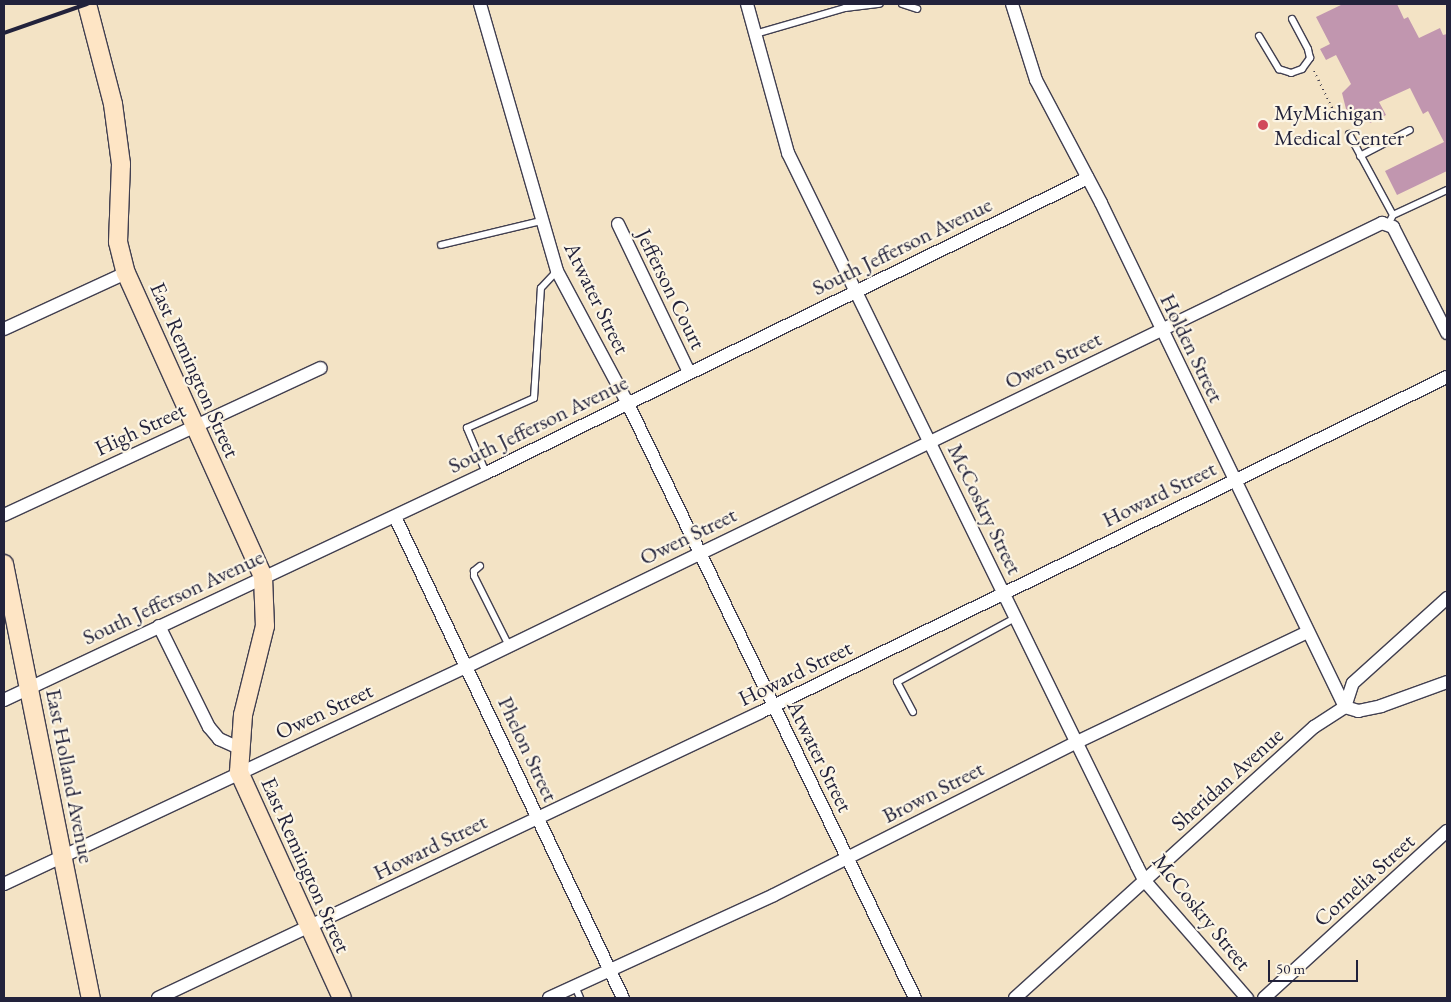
<!DOCTYPE html>
<style>
body{margin:0}
#map{position:relative;width:1451px;height:1002px;overflow:hidden;background:#f3e3c5;font-family:"EB Garamond",serif}
div>[style]{position:absolute}
[style*='--x']{left:calc(var(--x)*1px);top:calc(var(--y)*1px);width:calc(var(--w)*1px);rotate:calc(var(--a)*1deg)}
.building>*{inset:0;background:#c196af}
.path>*{height:2px;margin-top:-1px;transform-origin:0;background:repeating-linear-gradient(90deg,#413f50 0 1px,transparent 0 5px)}
.roads{filter:drop-shadow(1px 0 #413f50) drop-shadow(-1px 0 #413f50) drop-shadow(0 1px #413f50) drop-shadow(0 -1px #413f50)}
.lane>*{height:6px;margin:-3px;padding:0 3px;transform-origin:3px;border-radius:3px;background:#fff}
.street>*{height:12px;margin:-6px;padding:0 6px;transform-origin:6px;border-radius:6px;background:#fff}
.secondary>*{height:18px;margin:-9px;padding:0 9px;transform-origin:9px;border-radius:9px;background:#fee5c5}
.rail>*{height:4px;margin:-2px;padding:0 2px;transform-origin:2px;border-radius:2px;background:#22223b}
.dots>*{width:14px;height:14px;translate:-50% -50%;box-sizing:border-box;border:2px solid #fcf5e5;border-radius:50%}
span{translate:-50% -50%;white-space:nowrap;text-align:center;line-height:1.15;-webkit-text-stroke:4.5px #fcf5e5;paint-order:stroke}
.poi-label{font-size:22px;color:#22223b}
.left{translate:0 -50%;text-align:left}
.street-label{font-size:22px;color:#22223b}
.frame{position:absolute;inset:0;border:5px solid #22223b;pointer-events:none}
.scale{position:absolute;left:1268px;top:960px;width:90px;height:22px;box-sizing:border-box;border:2px solid #22223b;border-top:0;padding-left:6px;font-size:15px;line-height:18px;white-space:nowrap;color:#22223b;-webkit-text-stroke:4px #fcf5e5;paint-order:stroke}
</style>
<div id="map">
<div class="building">
<i style="clip-path:polygon(1343px 4px,1397px 4px,1404px 19px,1408px 17px,1419px 38px,1440px 28px,1443px 35px,1447px 34px,1447px 171px,1397px 195px,1385px 171px,1444px 142px,1428px 111px,1423px 114px,1410px 88px,1379px 102px,1386px 115px,1370px 123px,1365px 113px,1360px 115px,1346px 109px,1342px 93px,1351px 84px,1336px 55px,1326px 60px,1320px 49px,1330px 44px,1316px 17px)"></i>
</div>
<div class="path">
<i style="--x:1314;--y:71;--w:59;--a:63.9"></i>
</div>
<div class="roads">
<div class="lane">
<i style="--x:902;--y:4;--w:16;--a:18"></i>
<i style="--x:755;--y:34;--w:94;--a:-16.1"></i>
<i style="--x:845;--y:8;--w:35;--a:-7"></i>
<i style="--x:1259;--y:36;--w:39;--a:59"></i>
<i style="--x:1279;--y:69;--w:13;--a:18"></i>
<i style="--x:1291;--y:73;--w:12;--a:-20"></i>
<i style="--x:1302;--y:69;--w:14;--a:-54"></i>
<i style="--x:1310;--y:58;--w:9;--a:-103"></i>
<i style="--x:1308;--y:49;--w:34;--a:-118"></i>
<i style="--x:1349;--y:134;--w:92;--a:61.5"></i>
<i style="--x:1393;--y:215;--w:9;--a:117"></i>
<i style="--x:1360;--y:156;--w:56;--a:-27.5"></i>
<i style="--x:1393;--y:215;--w:60;--a:-24.8"></i>
<i style="--x:441;--y:245;--w:103;--a:-13.5"></i>
<i style="--x:486;--y:473;--w:49;--a:-112.9"></i>
<i style="--x:467;--y:428;--w:73;--a:-24.1"></i>
<i style="--x:534;--y:398;--w:110;--a:-86.4"></i>
<i style="--x:541;--y:288;--w:23;--a:-47"></i>
<i style="--x:480;--y:566;--w:8;--a:140"></i>
<i style="--x:474;--y:571;--w:5;--a:90"></i>
<i style="--x:474;--y:576;--w:78;--a:63.4"></i>
<i style="--x:913;--y:712;--w:34;--a:-118"></i>
<i style="--x:897;--y:682;--w:134;--a:-28.5"></i>
<i style="--x:575;--y:986;--w:13;--a:67"></i>
</div>
<div class="street">
<i style="--x:480;--y:4;--w:278;--a:73.9"></i>
<i style="--x:557;--y:271;--w:149;--a:61.9"></i>
<i style="--x:627;--y:402;--w:662;--a:64.21"></i>
<i style="--x:747;--y:4;--w:155;--a:74.6"></i>
<i style="--x:788;--y:153;--w:794;--a:63.92"></i>
<i style="--x:1137;--y:866;--w:16;--a:63"></i>
<i style="--x:1144;--y:880;--w:157;--a:48.9"></i>
<i style="--x:1012;--y:4;--w:80;--a:72.5"></i>
<i style="--x:1036;--y:80;--w:139;--a:62.1"></i>
<i style="--x:1101;--y:203;--w:560;--a:64.17"></i>
<i style="--x:618;--y:224;--w:164;--a:64.4"></i>
<i style="--x:4;--y:329;--w:134;--a:-24.7"></i>
<i style="--x:4;--y:515;--w:349;--a:-24.9"></i>
<i style="--x:395;--y:517;--w:532;--a:64.64"></i>
<i style="--x:159;--y:626;--w:113;--a:63.7"></i>
<i style="--x:209;--y:727;--w:16;--a:50"></i>
<i style="--x:219;--y:739;--w:22;--a:24"></i>
<i style="--x:4;--y:700;--w:533;--a:-25.22"></i>
<i style="--x:486;--y:473;--w:670;--a:-26.11"></i>
<i style="--x:1345;--y:707;--w:25;--a:-72"></i>
<i style="--x:1353;--y:683;--w:127;--a:-42.1"></i>
<i style="--x:1345;--y:707;--w:14;--a:17"></i>
<i style="--x:1358;--y:711;--w:24;--a:-12"></i>
<i style="--x:1381;--y:706;--w:70;--a:-20"></i>
<i style="--x:4;--y:884;--w:513;--a:-25.17"></i>
<i style="--x:468;--y:666;--w:1016;--a:-25.86"></i>
<i style="--x:1382;--y:223;--w:12;--a:20"></i>
<i style="--x:1393;--y:227;--w:119;--a:63"></i>
<i style="--x:158;--y:998;--w:667;--a:-25.37"></i>
<i style="--x:761;--y:712;--w:763;--a:-26.03"></i>
<i style="--x:549;--y:998;--w:247;--a:-24.6"></i>
<i style="--x:774;--y:895;--w:337;--a:-26.8"></i>
<i style="--x:1075;--y:743;--w:258;--a:-25.5"></i>
<i style="--x:1015;--y:998;--w:404;--a:-42.2"></i>
<i style="--x:1314;--y:727;--w:37;--a:-33"></i>
<i style="--x:1264;--y:998;--w:248;--a:-42.4"></i>
</div>
<div class="secondary">
<i style="--x:87;--y:4;--w:103;--a:75.4"></i>
<i style="--x:113;--y:104;--w:61;--a:82.4"></i>
<i style="--x:121;--y:164;--w:78;--a:92.2"></i>
<i style="--x:118;--y:242;--w:32;--a:76"></i>
<i style="--x:126;--y:273;--w:333;--a:65.7"></i>
<i style="--x:263;--y:577;--w:49;--a:87.7"></i>
<i style="--x:265;--y:626;--w:92;--a:103.9"></i>
<i style="--x:243;--y:715;--w:57;--a:94"></i>
<i style="--x:239;--y:772;--w:248;--a:65.5"></i>
<i style="--x:4;--y:564;--w:443;--a:78.7"></i>
</div>
</div>
<div class="rail">
<i style="--x:4;--y:33;--w:88;--a:-19.3"></i>
</div>
<div class="dots">
<i style="left:1263px;top:125px;background:#d1495b"></i>
</div>
<div class="poi-label">
<span class="left" style="left:1274px;top:125px">MyMichigan<br>Medical Center</span>
</div>
<div class="street-label">
<span style="left:902px;top:246px;rotate:-26deg">South Jefferson Avenue</span>
<span style="left:671px;top:289px;rotate:64deg">Jefferson Court</span>
<span style="left:597px;top:298px;rotate:64deg">Atwater Street</span>
<span style="left:1192px;top:348px;rotate:64deg">Holden Street</span>
<span style="left:1053px;top:360px;rotate:-26deg">Owen Street</span>
<span style="left:195px;top:370px;rotate:66deg">East Remington Street</span>
<span style="left:538px;top:424px;rotate:-26deg">South Jefferson Avenue</span>
<span style="left:140px;top:429px;rotate:-25deg">High Street</span>
<span style="left:1159px;top:494px;rotate:-26deg">Howard Street</span>
<span style="left:985px;top:509px;rotate:64deg">McCoskry Street</span>
<span style="left:688px;top:536px;rotate:-26deg">Owen Street</span>
<span style="left:173px;top:597px;rotate:-25deg">South Jefferson Avenue</span>
<span style="left:795px;top:673px;rotate:-26deg">Howard Street</span>
<span style="left:324px;top:711px;rotate:-25deg">Owen Street</span>
<span style="left:528px;top:749px;rotate:65deg">Phelon Street</span>
<span style="left:820px;top:756px;rotate:64deg">Atwater Street</span>
<span style="left:70px;top:776px;rotate:79deg">East Holland Avenue</span>
<span style="left:1227px;top:779px;rotate:-42deg">Sheridan Avenue</span>
<span style="left:933px;top:792px;rotate:-27deg">Brown Street</span>
<span style="left:430px;top:847px;rotate:-26deg">Howard Street</span>
<span style="left:306px;top:865px;rotate:66deg">East Remington Street</span>
<span style="left:1364px;top:880px;rotate:-42deg">Cornelia Street</span>
<span style="left:1202px;top:912px;rotate:51deg">McCoskry Street</span>
</div>
<div class="frame"></div>
<div class="scale">50 m</div>
</div>
